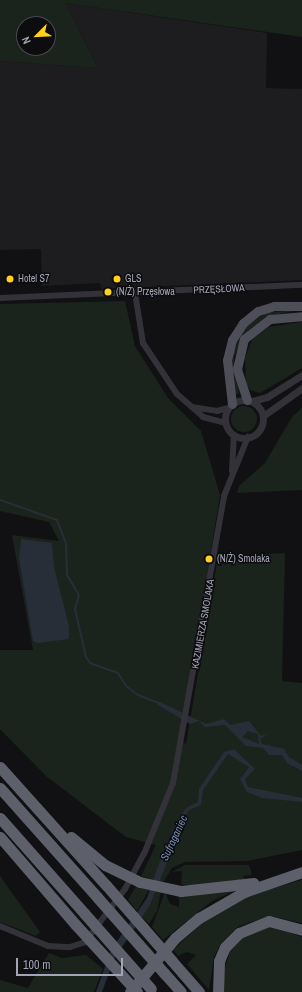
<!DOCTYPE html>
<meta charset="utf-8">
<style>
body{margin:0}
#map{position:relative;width:302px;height:992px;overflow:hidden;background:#111113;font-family:"Archivo Narrow",sans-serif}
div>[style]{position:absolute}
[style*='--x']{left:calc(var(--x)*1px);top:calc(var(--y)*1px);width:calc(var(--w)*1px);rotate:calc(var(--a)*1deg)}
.built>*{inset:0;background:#1d1d20}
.green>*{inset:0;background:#1b231d}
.round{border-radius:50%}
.water>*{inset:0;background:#272e38}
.stream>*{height:2px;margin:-1px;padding:0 1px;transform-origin:1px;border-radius:1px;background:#272e38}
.minor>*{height:6px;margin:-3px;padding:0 3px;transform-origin:3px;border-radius:3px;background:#323238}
.tertiary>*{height:7px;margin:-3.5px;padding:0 3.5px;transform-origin:3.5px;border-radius:3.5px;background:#323238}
.tertiary>.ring{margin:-3.5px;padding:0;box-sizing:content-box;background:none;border:7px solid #323238;border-radius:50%}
.primary>*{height:9px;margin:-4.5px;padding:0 4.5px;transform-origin:4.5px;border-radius:4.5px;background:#4e4e58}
.motorway>*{height:11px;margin:-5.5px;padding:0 5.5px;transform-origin:5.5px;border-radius:5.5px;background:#5d5f6a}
.motorway-bridge>*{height:11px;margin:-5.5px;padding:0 5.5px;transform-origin:5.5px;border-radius:5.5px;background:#5d5f6a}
.dots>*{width:11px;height:11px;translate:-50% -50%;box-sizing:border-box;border:2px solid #0d0c0e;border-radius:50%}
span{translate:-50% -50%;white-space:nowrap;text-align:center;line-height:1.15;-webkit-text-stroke:3px #0d0c0e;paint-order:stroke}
.poi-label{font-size:10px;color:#a1a5b5}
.left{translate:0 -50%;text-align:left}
.street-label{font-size:10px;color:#a1a5b5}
.water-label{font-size:11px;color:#748eb4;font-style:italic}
.north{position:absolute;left:16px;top:16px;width:40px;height:40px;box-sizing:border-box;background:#0d0c0e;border:1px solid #484951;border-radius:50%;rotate:246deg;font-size:11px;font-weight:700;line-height:16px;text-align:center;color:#a1a5b5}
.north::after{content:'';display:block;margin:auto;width:14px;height:18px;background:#ffd11d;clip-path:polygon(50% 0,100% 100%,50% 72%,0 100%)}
.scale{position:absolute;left:16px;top:958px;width:107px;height:18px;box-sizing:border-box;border:2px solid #a1a5b5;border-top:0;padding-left:5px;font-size:12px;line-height:14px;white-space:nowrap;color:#a1a5b5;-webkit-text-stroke:3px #0d0c0e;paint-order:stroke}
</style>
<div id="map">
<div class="built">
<i style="clip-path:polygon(65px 3px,267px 33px,266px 88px,302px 89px,302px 280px,101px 289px,100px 283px,42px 286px,41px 249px,0 250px,0 61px,98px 68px)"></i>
</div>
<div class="green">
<i style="clip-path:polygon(evenodd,0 0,302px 0,302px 37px,65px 3px,98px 68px,0 61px,0 0,24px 24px,48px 24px,48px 48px,24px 48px,24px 24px)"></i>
<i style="clip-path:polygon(125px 301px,135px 346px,168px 398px,201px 431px,220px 495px,180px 741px,186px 744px,218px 557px,285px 553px,282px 681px,302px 683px,302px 850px,247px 861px,185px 862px,172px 868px,163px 882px,159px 881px,172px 848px,154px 880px,141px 876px,156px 845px,126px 837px,46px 776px,0 729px,0 650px,33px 650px,12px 535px,59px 541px,49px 522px,0 511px,0 304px)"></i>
<i style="clip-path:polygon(302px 309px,265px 317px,244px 334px,234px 357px,239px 393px,235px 395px,231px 358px,244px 328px,266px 313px)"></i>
<i style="clip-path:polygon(302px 322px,302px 368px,260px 393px,250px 390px,246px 383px,245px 358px,252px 340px,268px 327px)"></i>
<i class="round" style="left:231px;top:406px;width:26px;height:26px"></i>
<i style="clip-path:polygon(302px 408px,302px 490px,237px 493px,239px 486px,265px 463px,292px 417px)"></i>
<i style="clip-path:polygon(185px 865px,249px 865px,252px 875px,243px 876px,246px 880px,195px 887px,181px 884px,182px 871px,172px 872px)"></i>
<i style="clip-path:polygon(0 876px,40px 932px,36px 936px,0 922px)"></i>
<i style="clip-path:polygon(302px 880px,302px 923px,270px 916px,239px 926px,221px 943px,214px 957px,209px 990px,187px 964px,196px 955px,187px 952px,178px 956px,173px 950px,214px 912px,244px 897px)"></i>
<i style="clip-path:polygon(137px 884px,150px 888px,137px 911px,128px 900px)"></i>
<i style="clip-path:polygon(156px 890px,161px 891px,157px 911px,149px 924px,142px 917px)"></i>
<i style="clip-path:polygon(236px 890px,212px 901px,163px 940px,152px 927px,165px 892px,170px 904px,179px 907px,179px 894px)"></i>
<i style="clip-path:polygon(272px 926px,302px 937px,302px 992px,224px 992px,222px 979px,231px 947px,245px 934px)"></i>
<i style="clip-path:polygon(49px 953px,62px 958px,86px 955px,103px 969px,94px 992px,0 992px,0 980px,28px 988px)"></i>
</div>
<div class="water">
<i style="clip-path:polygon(21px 539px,52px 543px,54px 567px,69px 626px,69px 639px,38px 643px,33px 641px,19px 558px)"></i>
<i style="clip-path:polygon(evenodd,158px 701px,206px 724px,224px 719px,230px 725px,249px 721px,261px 736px,267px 734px,260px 739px,262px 744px,284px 749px,289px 757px,302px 765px,302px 771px,287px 763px,282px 755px,269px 755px,263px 748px,246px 746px,225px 725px,205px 727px,199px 721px,190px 724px,158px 705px,158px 701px,248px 731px,258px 734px,259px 744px,242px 737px,248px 731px)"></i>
<i style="clip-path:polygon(234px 749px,255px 769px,245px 779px,248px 787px,302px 798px,302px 802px,262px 798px,247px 792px,240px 779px,249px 767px,228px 754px,203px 790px,201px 805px,189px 810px,175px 832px,175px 842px,150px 905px,114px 959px,102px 992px,96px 992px,111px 950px,147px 898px,163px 852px,170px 845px,172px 831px,186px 808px,198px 802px,199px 789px,224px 752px)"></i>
</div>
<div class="stream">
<i style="--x:0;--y:500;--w:60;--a:19.3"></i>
<i style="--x:57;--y:520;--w:26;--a:69"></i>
<i style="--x:66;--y:544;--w:31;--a:88"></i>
<i style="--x:67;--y:575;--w:23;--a:59"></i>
<i style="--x:79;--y:595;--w:15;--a:106"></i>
<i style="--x:75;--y:609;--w:49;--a:77.1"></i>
<i style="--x:86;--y:657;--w:7;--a:56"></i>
<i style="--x:90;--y:663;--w:30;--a:20"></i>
<i style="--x:118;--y:673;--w:15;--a:58"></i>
<i style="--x:126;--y:686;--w:15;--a:37"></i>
<i style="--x:138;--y:695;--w:25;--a:21"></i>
</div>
<div class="minor">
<i style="--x:135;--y:293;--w:51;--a:80.9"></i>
<i style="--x:143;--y:343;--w:61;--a:56.3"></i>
<i style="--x:177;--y:394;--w:35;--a:41"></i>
<i style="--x:203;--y:417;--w:23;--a:15"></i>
<i style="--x:0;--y:298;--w:302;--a:-2.5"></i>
<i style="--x:192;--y:407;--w:25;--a:9"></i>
<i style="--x:217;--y:411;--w:11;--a:-15"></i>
<i style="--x:232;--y:471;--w:36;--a:-87"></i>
<i style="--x:0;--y:926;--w:52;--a:22.6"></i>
<i style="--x:48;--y:946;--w:22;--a:3"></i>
<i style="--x:70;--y:947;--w:16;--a:-18"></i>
<i style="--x:85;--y:942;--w:66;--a:-53"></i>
<i style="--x:125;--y:889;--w:40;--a:-62"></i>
<i style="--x:144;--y:854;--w:77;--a:-67.8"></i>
<i style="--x:173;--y:783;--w:291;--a:-79.9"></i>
<i style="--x:224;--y:496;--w:64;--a:-67.9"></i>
</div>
<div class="tertiary">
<i class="ring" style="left:225px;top:400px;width:31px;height:31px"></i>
<i style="--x:252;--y:401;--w:16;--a:-15"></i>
<i style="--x:267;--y:397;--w:41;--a:-32.2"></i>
<i style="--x:263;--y:416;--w:48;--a:-35.7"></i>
</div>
<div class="primary">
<i style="--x:247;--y:400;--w:33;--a:-108"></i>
<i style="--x:237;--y:369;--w:31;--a:-77"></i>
<i style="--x:244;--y:339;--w:33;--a:-38"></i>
<i style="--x:270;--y:319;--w:32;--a:-5"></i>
<i style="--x:232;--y:404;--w:44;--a:-96.5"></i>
<i style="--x:227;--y:360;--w:21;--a:-76"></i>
<i style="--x:232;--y:340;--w:20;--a:-57"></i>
<i style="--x:243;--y:323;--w:19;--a:-39"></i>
<i style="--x:258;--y:311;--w:17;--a:-17"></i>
<i style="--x:274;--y:306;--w:28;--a:0"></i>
</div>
<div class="motorway">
<i style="--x:0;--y:767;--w:159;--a:48.1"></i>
<i style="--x:0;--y:788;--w:146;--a:48.3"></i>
<i style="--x:0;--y:818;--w:127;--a:48.5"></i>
<i style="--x:0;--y:837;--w:115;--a:49.2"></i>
<i style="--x:71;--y:837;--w:44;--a:39.5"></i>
<i style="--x:181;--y:891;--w:73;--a:-6.3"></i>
<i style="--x:172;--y:961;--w:41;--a:48.9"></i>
<i style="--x:164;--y:973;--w:25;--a:48"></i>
<i style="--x:130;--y:992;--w:70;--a:-50.2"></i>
<i style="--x:175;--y:938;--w:31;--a:-40"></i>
<i style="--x:199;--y:918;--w:52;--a:-30"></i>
<i style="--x:244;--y:892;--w:61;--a:-19"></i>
<i style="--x:218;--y:992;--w:31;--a:-88"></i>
<i style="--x:219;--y:961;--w:15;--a:-67"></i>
<i style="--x:225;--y:947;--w:20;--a:-45"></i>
<i style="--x:239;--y:933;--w:32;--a:-22"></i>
<i style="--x:269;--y:921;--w:34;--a:15"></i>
</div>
<div class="motorway-bridge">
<i style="--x:105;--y:865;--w:39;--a:26"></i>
<i style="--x:140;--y:882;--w:42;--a:12.4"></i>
<i style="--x:106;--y:885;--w:101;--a:49"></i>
<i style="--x:97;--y:897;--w:101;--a:48.6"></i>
<i style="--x:84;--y:913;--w:101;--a:48.6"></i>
<i style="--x:75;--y:924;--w:92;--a:47.6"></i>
</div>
<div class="dots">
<i style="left:10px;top:279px;background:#ffd11d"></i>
<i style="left:117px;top:279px;background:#ffd11d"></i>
<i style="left:108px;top:292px;background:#ffd11d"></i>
<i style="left:209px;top:559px;background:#ffd11d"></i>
</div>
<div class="poi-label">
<span class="left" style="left:18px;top:279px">Hotel S7</span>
<span class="left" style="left:125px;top:279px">GLS</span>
<span class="left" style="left:116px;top:292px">(N/Ż) Przęsłowa</span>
<span class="left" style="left:217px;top:559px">(N/Ż) Smolaka</span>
</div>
<div class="street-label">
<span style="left:219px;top:289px;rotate:-3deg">PRZĘSŁOWA</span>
<span style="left:203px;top:624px;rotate:-80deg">KAZIMIERZA SMOLAKA</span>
</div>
<div class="water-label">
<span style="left:174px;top:838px;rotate:-65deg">Sufraganiec</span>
</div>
<div class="north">N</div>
<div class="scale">100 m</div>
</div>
